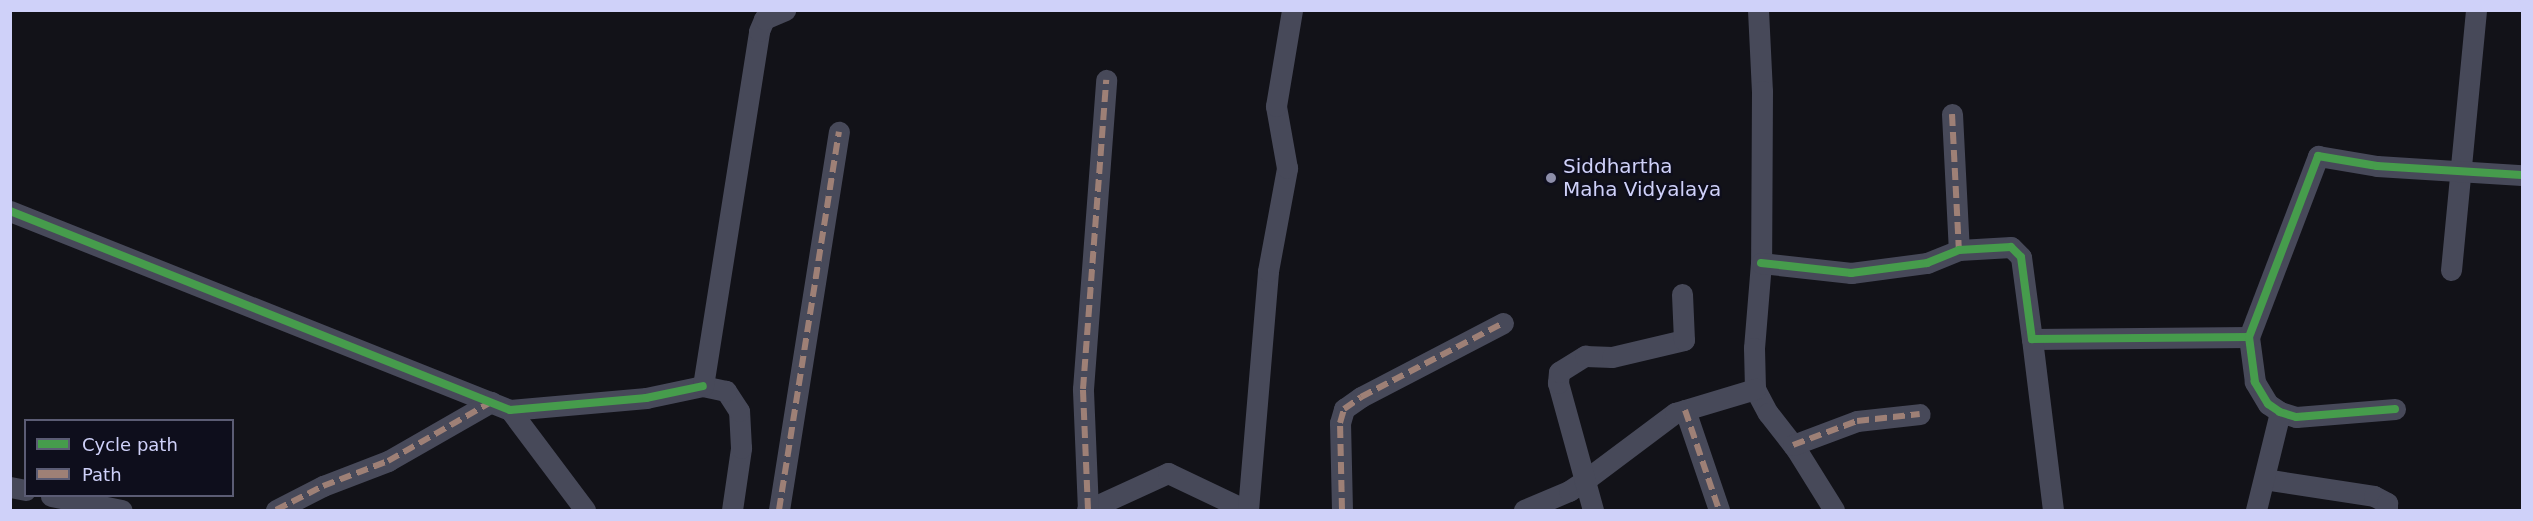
<!DOCTYPE html>
<style>
body{margin:0}
#map{position:relative;width:2533px;height:521px;overflow:hidden;background:#121218;font-family:"DejaVu Sans",sans-serif}
div>[style]{position:absolute}
[style*='--x']{left:calc(var(--x)*1px);top:calc(var(--y)*1px);width:calc(var(--w)*1px);rotate:calc(var(--a)*1deg)}
.minor>*{height:21px;margin:-10.5px;padding:0 10.5px;transform-origin:10.5px;border-radius:10.5px;background:#474959}
.quiet>*{height:6px;margin-top:-3px;transform-origin:0;background:repeating-linear-gradient(90deg,#9e8076 0 12px,transparent 0 18px)}
.cycleway>*{height:8px;margin:-4px;padding:0 4px;transform-origin:4px;border-radius:4px;background:#469c4c}
.dots>*{width:16px;height:16px;translate:-50% -50%;box-sizing:border-box;border:3px solid #0e0e1c;border-radius:50%}
span{translate:-50% -50%;white-space:nowrap;text-align:center;line-height:1.15;-webkit-text-stroke:4.5px #0e0e1c;paint-order:stroke}
.poi-label{font-size:20px;color:#cfd1f9}
.left{translate:0 -50%;text-align:left}
.frame{position:absolute;inset:0;border:12px solid #cfd1f9;pointer-events:none}
.legend{position:absolute;left:24px;top:419px;width:210px;height:78px;box-sizing:border-box;background:#0e0e1c;border:2px solid #5b5c74;margin:0;padding:8px 10px;list-style:none;font-size:18px;color:#cfd1f9}
.legend li{display:flex;align-items:center;gap:12px;height:30px}
.legend b{width:30px;border:2px solid #5b5c74}
</style>
<div id="map">
<div class="minor">
<i style="--x:1758;--y:10;--w:81;--a:87.2"></i>
<i style="--x:1762;--y:91;--w:172;--a:90.3"></i>
<i style="--x:1761;--y:263;--w:85;--a:94.7"></i>
<i style="--x:1754;--y:348;--w:41;--a:88.6"></i>
<i style="--x:1755;--y:389;--w:27;--a:62"></i>
<i style="--x:1768;--y:413;--w:46;--a:52.1"></i>
<i style="--x:1796;--y:449;--w:72;--a:58.1"></i>
<i style="--x:1952;--y:114;--w:136;--a:87.1"></i>
<i style="--x:10;--y:211;--w:538;--a:21.7"></i>
<i style="--x:510;--y:410;--w:137;--a:-5"></i>
<i style="--x:646;--y:398;--w:58;--a:-11.9"></i>
<i style="--x:1761;--y:263;--w:91;--a:6.3"></i>
<i style="--x:1851;--y:273;--w:77;--a:-7.5"></i>
<i style="--x:1927;--y:263;--w:35;--a:-22"></i>
<i style="--x:1959;--y:250;--w:52;--a:-3.3"></i>
<i style="--x:2011;--y:247;--w:14;--a:45"></i>
<i style="--x:2021;--y:257;--w:83;--a:82.4"></i>
<i style="--x:2032;--y:339;--w:217;--a:-0.5"></i>
<i style="--x:2451;--y:270;--w:261;--a:-84.5"></i>
<i style="--x:2032;--y:339;--w:172;--a:83"></i>
<i style="--x:2395;--y:409;--w:99;--a:175.4"></i>
<i style="--x:2296;--y:417;--w:17;--a:-163"></i>
<i style="--x:2280;--y:412;--w:14;--a:-146"></i>
<i style="--x:2268;--y:404;--w:26;--a:-121"></i>
<i style="--x:2255;--y:382;--w:45;--a:-97.6"></i>
<i style="--x:2249;--y:337;--w:194;--a:-69.1"></i>
<i style="--x:2318;--y:156;--w:60;--a:9.6"></i>
<i style="--x:2377;--y:166;--w:145;--a:3.6"></i>
<i style="--x:510;--y:410;--w:125;--a:53.1"></i>
<i style="--x:1685;--y:410;--w:106;--a:71.2"></i>
<i style="--x:1793;--y:445;--w:68;--a:-20.6"></i>
<i style="--x:1857;--y:421;--w:63;--a:-6.3"></i>
<i style="--x:2264;--y:479;--w:111;--a:8.8"></i>
<i style="--x:2374;--y:496;--w:15;--a:28"></i>
<i style="--x:2387;--y:503;--w:7;--a:90"></i>
<i style="--x:10;--y:487;--w:16;--a:11"></i>
<i style="--x:51;--y:496;--w:72;--a:11.2"></i>
<i style="--x:276;--y:510;--w:53;--a:-27.1"></i>
<i style="--x:323;--y:486;--w:70;--a:-21"></i>
<i style="--x:388;--y:461;--w:119;--a:-29.8"></i>
<i style="--x:732;--y:510;--w:63;--a:-81.7"></i>
<i style="--x:741;--y:448;--w:37;--a:-93"></i>
<i style="--x:739;--y:411;--w:24;--a:-123"></i>
<i style="--x:726;--y:391;--w:24;--a:-168"></i>
<i style="--x:703;--y:386;--w:359;--a:-81"></i>
<i style="--x:759;--y:31;--w:13;--a:-67"></i>
<i style="--x:764;--y:19;--w:23;--a:-23"></i>
<i style="--x:779;--y:510;--w:383;--a:-81"></i>
<i style="--x:1087;--y:510;--w:89;--a:-24.6"></i>
<i style="--x:1168;--y:473;--w:86;--a:25.4"></i>
<i style="--x:1088;--y:510;--w:121;--a:-92.4"></i>
<i style="--x:1083;--y:389;--w:310;--a:-85.7"></i>
<i style="--x:1248;--y:510;--w:240;--a:-85.2"></i>
<i style="--x:1268;--y:271;--w:105;--a:-79.5"></i>
<i style="--x:1287;--y:168;--w:63;--a:-100.1"></i>
<i style="--x:1276;--y:106;--w:97;--a:-80.5"></i>
<i style="--x:1342;--y:510;--w:87;--a:-91.3"></i>
<i style="--x:1340;--y:423;--w:15;--a:-74"></i>
<i style="--x:1344;--y:409;--w:21;--a:-35"></i>
<i style="--x:1361;--y:397;--w:160;--a:-27.5"></i>
<i style="--x:1524;--y:510;--w:49;--a:-22.9"></i>
<i style="--x:1569;--y:491;--w:18;--a:-34"></i>
<i style="--x:1584;--y:481;--w:114;--a:-36.8"></i>
<i style="--x:1675;--y:413;--w:84;--a:-16.7"></i>
<i style="--x:1593;--y:510;--w:132;--a:-105.4"></i>
<i style="--x:1558;--y:383;--w:11;--a:-85"></i>
<i style="--x:1559;--y:372;--w:31;--a:-32"></i>
<i style="--x:1585;--y:356;--w:27;--a:2"></i>
<i style="--x:1612;--y:357;--w:74;--a:-13.3"></i>
<i style="--x:1684;--y:340;--w:46;--a:-92.5"></i>
<i style="--x:2256;--y:510;--w:101;--a:-76.2"></i>
</div>
<div class="quiet">
<i style="--x:1952;--y:114;--w:136;--a:87.1"></i>
<i style="--x:1685;--y:410;--w:106;--a:71.2"></i>
<i style="--x:1793;--y:445;--w:68;--a:-20.6"></i>
<i style="--x:1857;--y:421;--w:63;--a:-6.3"></i>
<i style="--x:276;--y:510;--w:53;--a:-27.1"></i>
<i style="--x:323;--y:486;--w:70;--a:-21"></i>
<i style="--x:388;--y:461;--w:119;--a:-29.8"></i>
<i style="--x:779;--y:510;--w:383;--a:-81"></i>
<i style="--x:1088;--y:510;--w:121;--a:-92.4"></i>
<i style="--x:1083;--y:389;--w:310;--a:-85.7"></i>
<i style="--x:1342;--y:510;--w:87;--a:-91.3"></i>
<i style="--x:1340;--y:423;--w:15;--a:-74"></i>
<i style="--x:1344;--y:409;--w:21;--a:-35"></i>
<i style="--x:1361;--y:397;--w:160;--a:-27.5"></i>
</div>
<div class="cycleway">
<i style="--x:10;--y:211;--w:538;--a:21.7"></i>
<i style="--x:510;--y:410;--w:137;--a:-5"></i>
<i style="--x:646;--y:398;--w:58;--a:-11.9"></i>
<i style="--x:1761;--y:263;--w:91;--a:6.3"></i>
<i style="--x:1851;--y:273;--w:77;--a:-7.5"></i>
<i style="--x:1927;--y:263;--w:35;--a:-22"></i>
<i style="--x:1959;--y:250;--w:52;--a:-3.3"></i>
<i style="--x:2011;--y:247;--w:14;--a:45"></i>
<i style="--x:2021;--y:257;--w:83;--a:82.4"></i>
<i style="--x:2032;--y:339;--w:217;--a:-0.5"></i>
<i style="--x:2395;--y:409;--w:99;--a:175.4"></i>
<i style="--x:2296;--y:417;--w:17;--a:-163"></i>
<i style="--x:2280;--y:412;--w:14;--a:-146"></i>
<i style="--x:2268;--y:404;--w:26;--a:-121"></i>
<i style="--x:2255;--y:382;--w:45;--a:-97.6"></i>
<i style="--x:2249;--y:337;--w:194;--a:-69.1"></i>
<i style="--x:2318;--y:156;--w:60;--a:9.6"></i>
<i style="--x:2377;--y:166;--w:145;--a:3.6"></i>
</div>
<div class="dots">
<i style="left:1551px;top:178px;background:#8d8eaa"></i>
</div>
<div class="poi-label">
<span class="left" style="left:1563px;top:178px">Siddhartha<br>Maha Vidyalaya</span>
</div>
<div class="frame"></div>
<ul class="legend">
<li><b style="height:8px;background:#469c4c"></b>Cycle path</li>
<li><b style="height:8px;background:#9e8076"></b>Path</li>
</ul>
</div>
